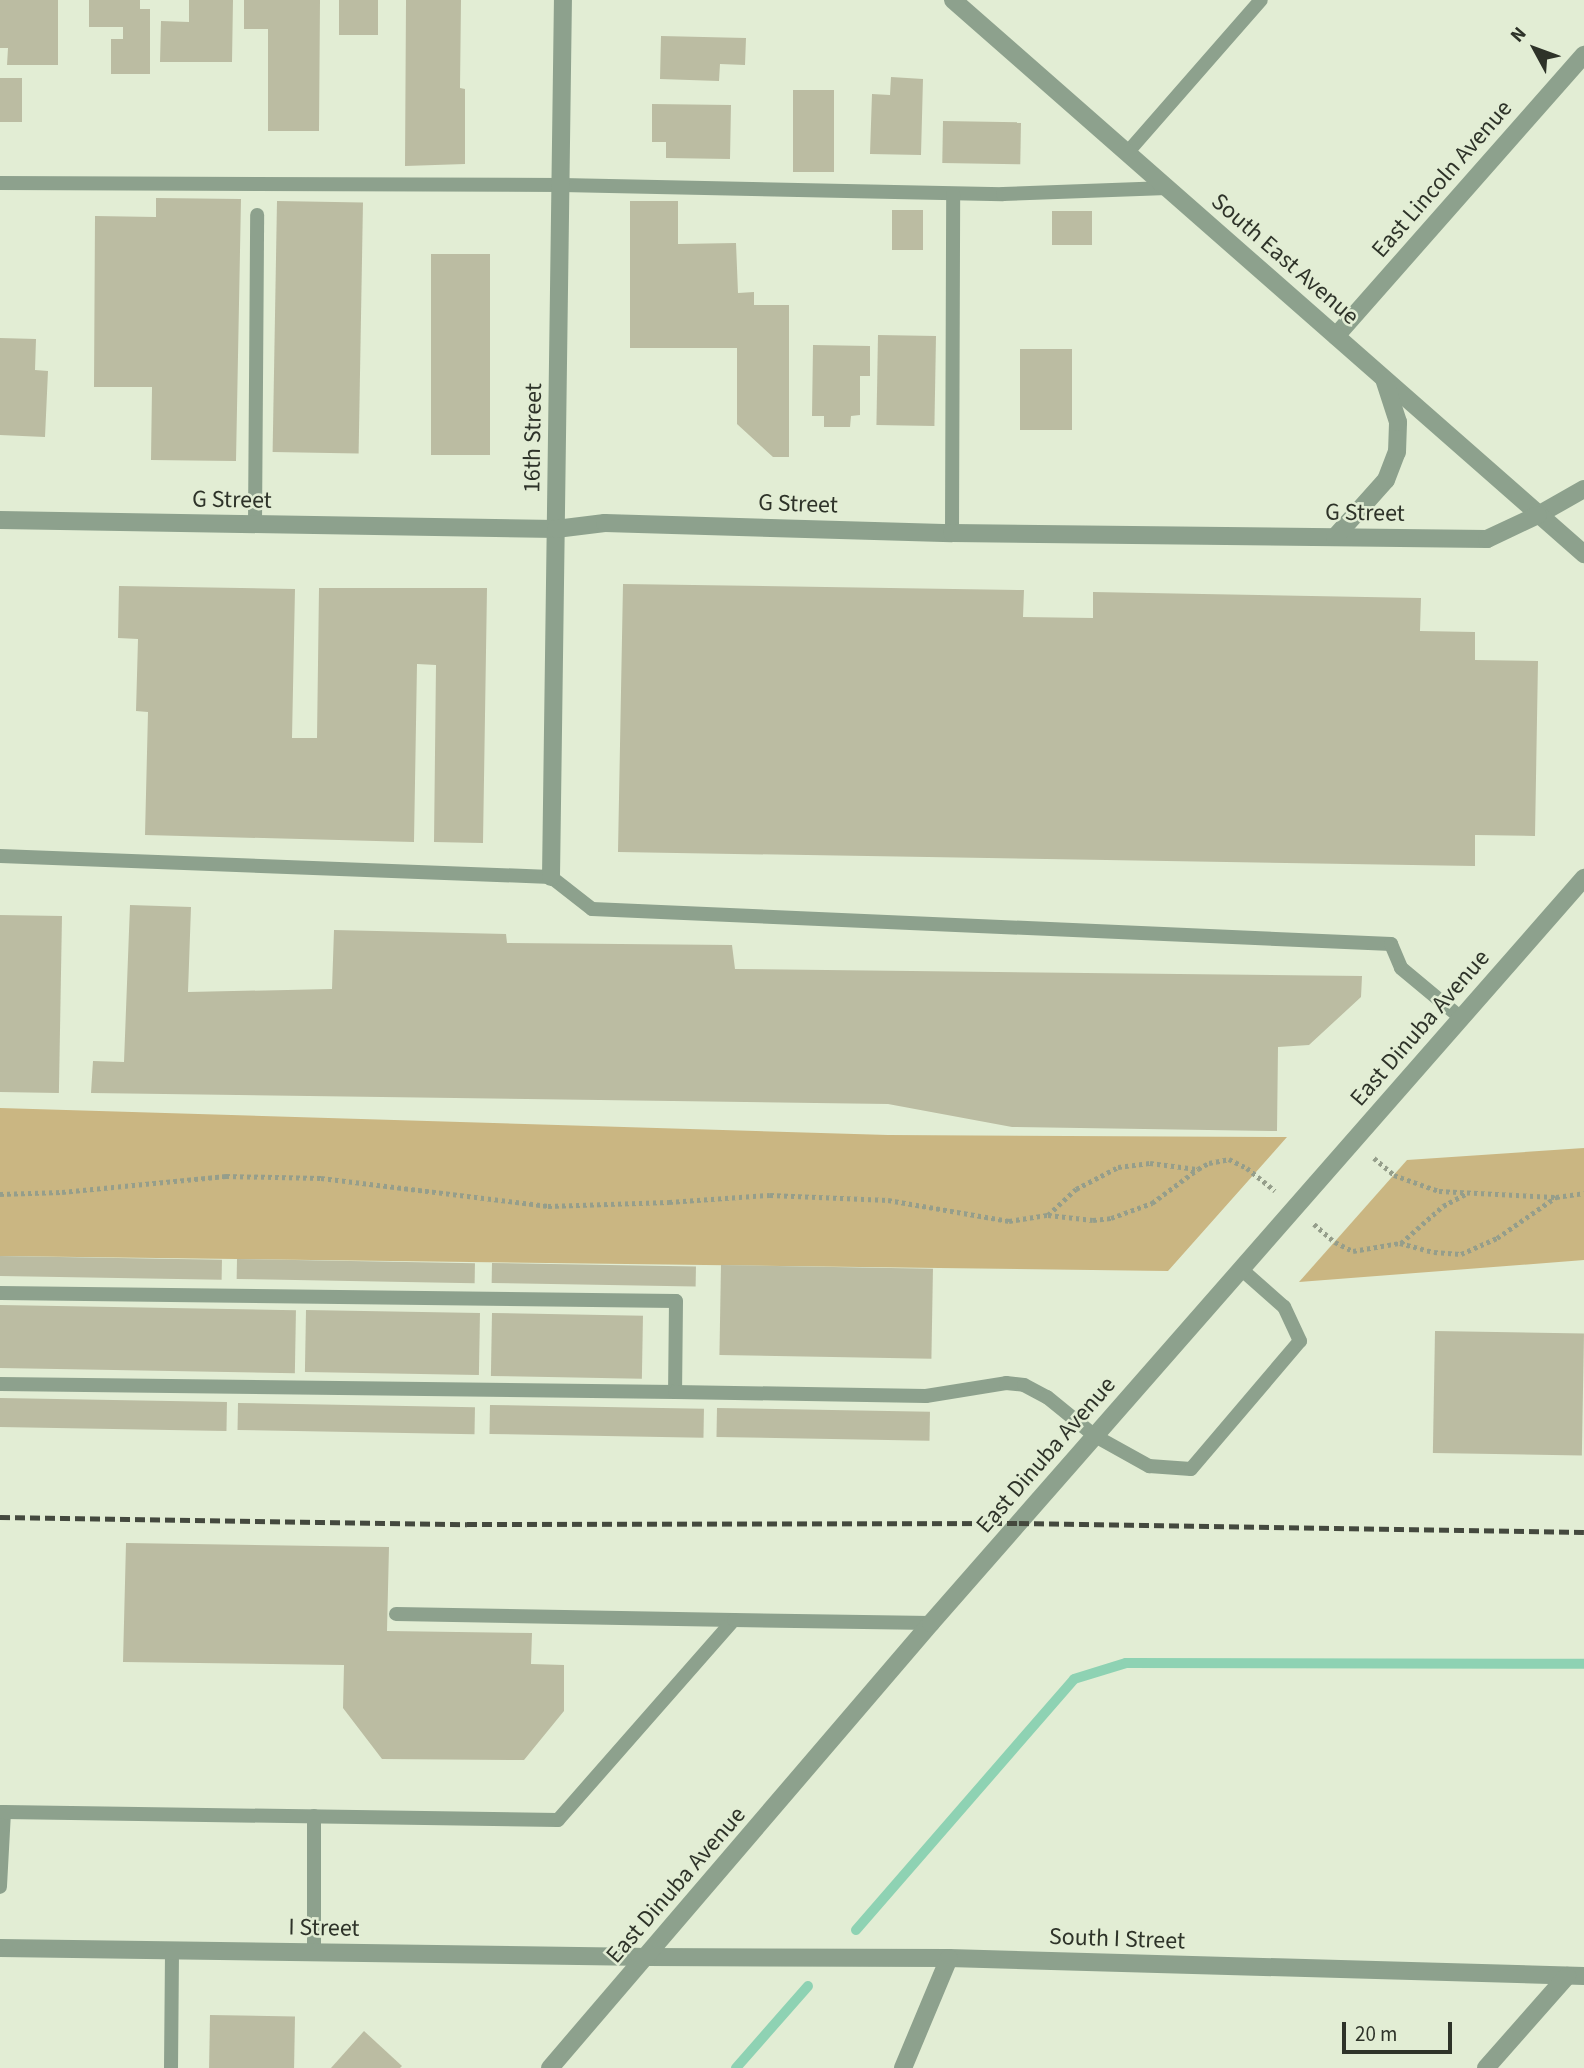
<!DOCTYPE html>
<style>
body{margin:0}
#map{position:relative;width:1584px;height:2068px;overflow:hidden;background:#e2edd4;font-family:"Source Sans 3",sans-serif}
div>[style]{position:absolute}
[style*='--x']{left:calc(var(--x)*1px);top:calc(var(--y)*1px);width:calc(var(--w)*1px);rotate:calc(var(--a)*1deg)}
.green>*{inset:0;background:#cab682}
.stream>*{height:10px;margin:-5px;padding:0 5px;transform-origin:5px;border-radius:5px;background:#8ed2b3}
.building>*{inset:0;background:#bbbca2;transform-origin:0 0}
.path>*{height:4.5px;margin-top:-2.25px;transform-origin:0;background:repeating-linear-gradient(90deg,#959e8b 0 3.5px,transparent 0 7px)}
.service>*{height:14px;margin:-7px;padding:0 7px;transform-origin:7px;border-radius:7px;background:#8da18d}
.minor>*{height:18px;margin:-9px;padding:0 9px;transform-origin:9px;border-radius:9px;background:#8da18d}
.tertiary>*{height:18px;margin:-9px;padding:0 9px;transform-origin:9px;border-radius:9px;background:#8da18d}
.rail>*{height:5px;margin-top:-2.5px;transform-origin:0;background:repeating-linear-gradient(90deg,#44493e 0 10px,transparent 0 15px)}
span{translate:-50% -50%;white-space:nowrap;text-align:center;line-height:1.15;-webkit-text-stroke:5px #e2edd4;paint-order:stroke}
.street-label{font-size:24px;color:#2e3329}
.north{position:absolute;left:1500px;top:14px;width:70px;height:70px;-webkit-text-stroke:5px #e2edd4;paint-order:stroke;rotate:311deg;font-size:19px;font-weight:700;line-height:28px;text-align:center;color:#2e3329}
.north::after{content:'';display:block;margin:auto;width:24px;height:32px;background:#2e3329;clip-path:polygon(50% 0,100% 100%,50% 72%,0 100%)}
.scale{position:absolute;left:1342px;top:2022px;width:110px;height:32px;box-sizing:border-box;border:4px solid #2e3329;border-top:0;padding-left:9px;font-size:21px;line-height:24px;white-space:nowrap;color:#2e3329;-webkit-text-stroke:5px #e2edd4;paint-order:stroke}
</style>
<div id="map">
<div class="green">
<i style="clip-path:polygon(0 1108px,888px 1135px,1287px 1137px,1168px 1271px,0 1256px)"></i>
<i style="clip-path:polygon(1584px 1148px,1584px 1260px,1299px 1282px,1407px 1160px)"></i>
</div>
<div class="stream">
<i style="--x:856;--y:1930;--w:332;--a:-49"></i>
<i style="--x:1074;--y:1679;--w:54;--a:-17.1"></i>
<i style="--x:1126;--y:1663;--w:458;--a:0.1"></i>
<i style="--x:736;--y:2068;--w:109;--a:-48.7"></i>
</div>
<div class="building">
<i style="clip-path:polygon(0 0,58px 0,58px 65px,7px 65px,8px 48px,0 48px)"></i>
<i style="clip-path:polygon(89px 0,140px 0,140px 9px,150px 9px,150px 74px,111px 74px,111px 39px,123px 39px,123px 27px,89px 27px)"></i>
<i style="clip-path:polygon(189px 0,233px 0,232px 62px,160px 62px,161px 21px,189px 22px)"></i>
<i style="clip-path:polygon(244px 0,320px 0,319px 131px,268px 131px,268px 29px,244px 29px)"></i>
<i style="left:339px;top:0;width:39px;height:35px"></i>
<i style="clip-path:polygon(406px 0,461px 0,460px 88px,465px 89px,465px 164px,405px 166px)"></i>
<i style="clip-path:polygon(661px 36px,746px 38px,745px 65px,720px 64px,719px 81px,660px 79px)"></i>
<i style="clip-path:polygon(891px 77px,923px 79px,921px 155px,870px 154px,872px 94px,890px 95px)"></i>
<i style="left:22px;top:78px;width:44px;height:22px;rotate:90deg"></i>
<i style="left:793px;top:90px;width:41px;height:82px"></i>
<i style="clip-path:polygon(652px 104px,731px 105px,730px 159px,666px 158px,666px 142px,652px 142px)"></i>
<i style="left:943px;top:121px;width:78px;height:42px;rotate:1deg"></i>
<i style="clip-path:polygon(156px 198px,241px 199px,236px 461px,151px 460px,152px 387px,94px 387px,95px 216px,156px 217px)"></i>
<i style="left:277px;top:201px;width:86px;height:251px;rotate:1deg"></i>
<i style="clip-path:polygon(630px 201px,678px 201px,678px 244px,736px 243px,738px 293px,754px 292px,754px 305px,789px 305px,789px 457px,773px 457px,737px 424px,737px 348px,630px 348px)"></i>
<i style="left:892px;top:210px;width:31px;height:40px"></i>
<i style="left:1052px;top:211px;width:40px;height:34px"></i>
<i style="left:490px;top:254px;width:201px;height:59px;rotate:90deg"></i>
<i style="left:878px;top:335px;width:58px;height:90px;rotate:1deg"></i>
<i style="clip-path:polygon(0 338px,36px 339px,35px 370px,48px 371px,45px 437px,0 435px)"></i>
<i style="clip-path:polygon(813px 345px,870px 346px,870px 376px,860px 376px,860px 415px,851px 416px,850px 427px,824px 427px,824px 416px,812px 416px)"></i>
<i style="left:1020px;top:349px;width:52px;height:81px"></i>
<i style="clip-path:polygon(623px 584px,1024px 590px,1023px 617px,1093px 618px,1093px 592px,1421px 598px,1420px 631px,1475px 632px,1475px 660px,1538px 661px,1535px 836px,1475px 835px,1475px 866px,618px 852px)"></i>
<i style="clip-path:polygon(119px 586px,295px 589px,292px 738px,317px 738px,319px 588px,487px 588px,483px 843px,434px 842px,436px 665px,417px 664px,414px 842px,145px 835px,148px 712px,136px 711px,138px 639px,118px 638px)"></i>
<i style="clip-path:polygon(130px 905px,191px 907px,188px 992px,332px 989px,334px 930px,506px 934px,507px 943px,732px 945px,735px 969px,1362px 976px,1361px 997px,1309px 1045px,1278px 1047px,1277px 1131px,1012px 1127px,888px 1104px,91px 1093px,93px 1061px,124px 1062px)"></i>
<i style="left:0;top:915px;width:62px;height:177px;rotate:1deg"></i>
<i style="left:0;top:1256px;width:222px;height:20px;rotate:1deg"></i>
<i style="left:237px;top:1259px;width:238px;height:20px;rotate:1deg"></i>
<i style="left:492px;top:1263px;width:204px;height:20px;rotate:1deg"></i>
<i style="left:721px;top:1265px;width:212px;height:90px;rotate:1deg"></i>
<i style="left:0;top:1305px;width:296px;height:63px;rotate:1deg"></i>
<i style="left:306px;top:1310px;width:174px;height:62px;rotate:1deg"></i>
<i style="left:492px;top:1313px;width:151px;height:63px;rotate:1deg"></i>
<i style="left:1435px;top:1331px;width:149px;height:122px;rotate:1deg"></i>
<i style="left:0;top:1398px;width:227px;height:29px;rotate:1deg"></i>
<i style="left:238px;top:1403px;width:237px;height:27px;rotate:1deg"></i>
<i style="left:490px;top:1405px;width:214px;height:29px;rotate:1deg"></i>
<i style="left:717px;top:1408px;width:213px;height:29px;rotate:1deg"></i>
<i style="clip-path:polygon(126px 1543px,389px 1547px,387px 1631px,532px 1633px,531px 1664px,564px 1665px,564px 1711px,524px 1760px,382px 1759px,343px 1708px,344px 1665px,123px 1662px)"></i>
<i style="left:210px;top:2015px;width:85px;height:53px;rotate:1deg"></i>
<i style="clip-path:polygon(364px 2031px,402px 2066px,400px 2068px,331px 2068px)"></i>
</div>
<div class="path">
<i style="--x:1374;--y:1158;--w:26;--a:40"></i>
<i style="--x:1394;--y:1175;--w:48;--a:19.6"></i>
<i style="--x:1439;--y:1191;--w:116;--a:3"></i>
<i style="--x:0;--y:1194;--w:62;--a:-1.8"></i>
<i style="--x:62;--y:1192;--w:165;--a:-5.6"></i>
<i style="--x:226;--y:1176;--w:49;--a:1.2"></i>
<i style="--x:275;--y:1177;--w:46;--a:1.2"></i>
<i style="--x:321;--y:1178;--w:229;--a:7"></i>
<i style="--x:548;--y:1206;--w:121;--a:-1.9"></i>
<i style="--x:669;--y:1202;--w:101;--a:-4"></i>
<i style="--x:770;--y:1195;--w:118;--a:2.4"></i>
<i style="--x:888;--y:1200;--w:123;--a:9.8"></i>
<i style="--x:1009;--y:1221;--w:39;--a:-9"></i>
<i style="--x:1048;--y:1215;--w:45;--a:6.3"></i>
<i style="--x:1093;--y:1220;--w:18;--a:-6"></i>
<i style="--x:1111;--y:1218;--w:44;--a:-20.1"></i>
<i style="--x:1152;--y:1203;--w:57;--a:-36.5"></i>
<i style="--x:1198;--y:1169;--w:13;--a:-29"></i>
<i style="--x:1209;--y:1163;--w:20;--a:-11"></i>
<i style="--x:1229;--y:1159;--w:20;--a:27"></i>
<i style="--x:1247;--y:1168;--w:36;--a:39"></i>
<i style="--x:1048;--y:1215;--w:38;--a:-43"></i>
<i style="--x:1076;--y:1189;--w:47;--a:-27.6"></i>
<i style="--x:1118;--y:1167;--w:32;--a:-7"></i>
<i style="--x:1150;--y:1163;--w:47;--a:7.3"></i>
<i style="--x:1314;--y:1224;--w:28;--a:41"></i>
<i style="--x:1335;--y:1242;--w:20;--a:27"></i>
<i style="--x:1353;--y:1251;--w:48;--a:-9.7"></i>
<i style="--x:1400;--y:1243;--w:35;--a:15"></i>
<i style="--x:1434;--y:1252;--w:27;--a:4"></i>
<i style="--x:1461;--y:1254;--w:39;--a:-24"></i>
<i style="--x:1497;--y:1238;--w:72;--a:-34.8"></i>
<i style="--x:1556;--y:1197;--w:28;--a:-8"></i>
<i style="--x:1401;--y:1243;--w:56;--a:-41.4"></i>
<i style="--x:1443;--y:1206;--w:26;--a:-28"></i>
</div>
<div class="service">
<i style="--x:1127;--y:153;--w:203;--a:-48.8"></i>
<i style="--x:0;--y:183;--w:562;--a:0.2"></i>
<i style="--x:562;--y:185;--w:441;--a:1.2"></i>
<i style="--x:1003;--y:194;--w:164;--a:-2.1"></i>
<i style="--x:255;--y:525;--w:310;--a:-89.6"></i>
<i style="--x:952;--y:533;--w:339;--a:-89.8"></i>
<i style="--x:0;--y:856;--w:551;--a:2.18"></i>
<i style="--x:551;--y:877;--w:52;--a:38"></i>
<i style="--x:592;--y:909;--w:800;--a:2.51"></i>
<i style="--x:1391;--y:944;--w:26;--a:67"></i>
<i style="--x:1401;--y:968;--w:78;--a:39.8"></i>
<i style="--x:0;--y:1293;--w:676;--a:0.68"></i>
<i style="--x:676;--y:1301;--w:91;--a:90.6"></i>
<i style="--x:675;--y:1392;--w:675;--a:-179.32"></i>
<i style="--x:675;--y:1392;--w:251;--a:0.9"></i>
<i style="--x:926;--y:1396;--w:81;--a:-9.2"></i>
<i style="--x:1006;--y:1383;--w:18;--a:6"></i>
<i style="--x:1024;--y:1385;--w:26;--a:28"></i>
<i style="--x:1047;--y:1397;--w:62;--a:39.1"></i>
<i style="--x:1095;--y:1436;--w:62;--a:29.1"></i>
<i style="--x:1149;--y:1466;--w:42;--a:4.1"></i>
<i style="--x:1191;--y:1469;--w:168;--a:-49.6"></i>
<i style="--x:1300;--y:1341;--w:38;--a:-115"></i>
<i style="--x:1284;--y:1307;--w:57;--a:-138.5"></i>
<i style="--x:396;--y:1614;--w:338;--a:1"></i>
<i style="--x:0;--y:1812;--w:4;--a:0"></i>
<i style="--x:4;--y:1812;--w:75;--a:93.1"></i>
<i style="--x:4;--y:1812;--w:554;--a:0.83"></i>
<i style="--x:558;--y:1820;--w:266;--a:-48.7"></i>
<i style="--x:734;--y:1620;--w:197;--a:0.9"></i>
<i style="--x:314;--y:1952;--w:136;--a:-90"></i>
<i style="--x:171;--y:2068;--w:118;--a:-89.5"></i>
</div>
<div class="minor">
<i style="--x:1336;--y:336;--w:375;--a:-48.6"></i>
<i style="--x:1538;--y:515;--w:53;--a:-29.5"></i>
<i style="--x:551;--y:877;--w:877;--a:-89.22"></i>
<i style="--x:648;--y:1957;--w:301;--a:0.2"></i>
<i style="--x:949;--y:1958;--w:635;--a:1.62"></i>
<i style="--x:903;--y:2068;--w:119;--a:-67.3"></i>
<i style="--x:1486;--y:2068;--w:123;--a:-48.6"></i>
</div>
<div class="tertiary">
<i style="--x:953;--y:0;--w:840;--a:41.28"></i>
<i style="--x:0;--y:520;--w:556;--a:0.93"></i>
<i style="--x:556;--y:529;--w:49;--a:-7"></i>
<i style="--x:605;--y:523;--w:347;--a:1.7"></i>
<i style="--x:952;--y:533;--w:535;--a:0.64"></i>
<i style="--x:1487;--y:539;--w:56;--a:-25.2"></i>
<i style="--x:1335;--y:537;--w:76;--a:-48.2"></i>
<i style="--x:1386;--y:480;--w:30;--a:-69"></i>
<i style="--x:1397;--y:452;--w:30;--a:-88"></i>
<i style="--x:1398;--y:422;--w:45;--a:-108"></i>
<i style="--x:0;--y:1948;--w:648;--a:0.8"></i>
<i style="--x:550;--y:2068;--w:586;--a:-49.43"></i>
<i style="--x:931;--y:1623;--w:991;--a:-48.77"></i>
</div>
<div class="rail">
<i style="--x:0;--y:1517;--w:467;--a:0.9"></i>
<i style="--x:467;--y:1524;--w:552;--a:-0.1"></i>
<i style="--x:1019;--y:1523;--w:565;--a:0.91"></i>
</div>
<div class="street-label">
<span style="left:1442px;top:179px;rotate:-49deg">East Lincoln Avenue</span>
<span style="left:1285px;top:259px;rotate:41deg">South East Avenue</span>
<span style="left:533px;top:438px;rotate:-89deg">16th Street</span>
<span style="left:232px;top:500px;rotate:1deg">G Street</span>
<span style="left:798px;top:504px;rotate:2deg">G Street</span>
<span style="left:1365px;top:513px;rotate:1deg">G Street</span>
<span style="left:1420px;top:1028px;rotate:-49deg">East Dinuba Avenue</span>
<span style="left:1046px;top:1455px;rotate:-49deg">East Dinuba Avenue</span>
<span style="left:676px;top:1885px;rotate:-49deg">East Dinuba Avenue</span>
<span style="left:324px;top:1928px;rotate:1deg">I Street</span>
<span style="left:1117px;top:1939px;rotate:2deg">South I Street</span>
</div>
<div class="north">N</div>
<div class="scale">20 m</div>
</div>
